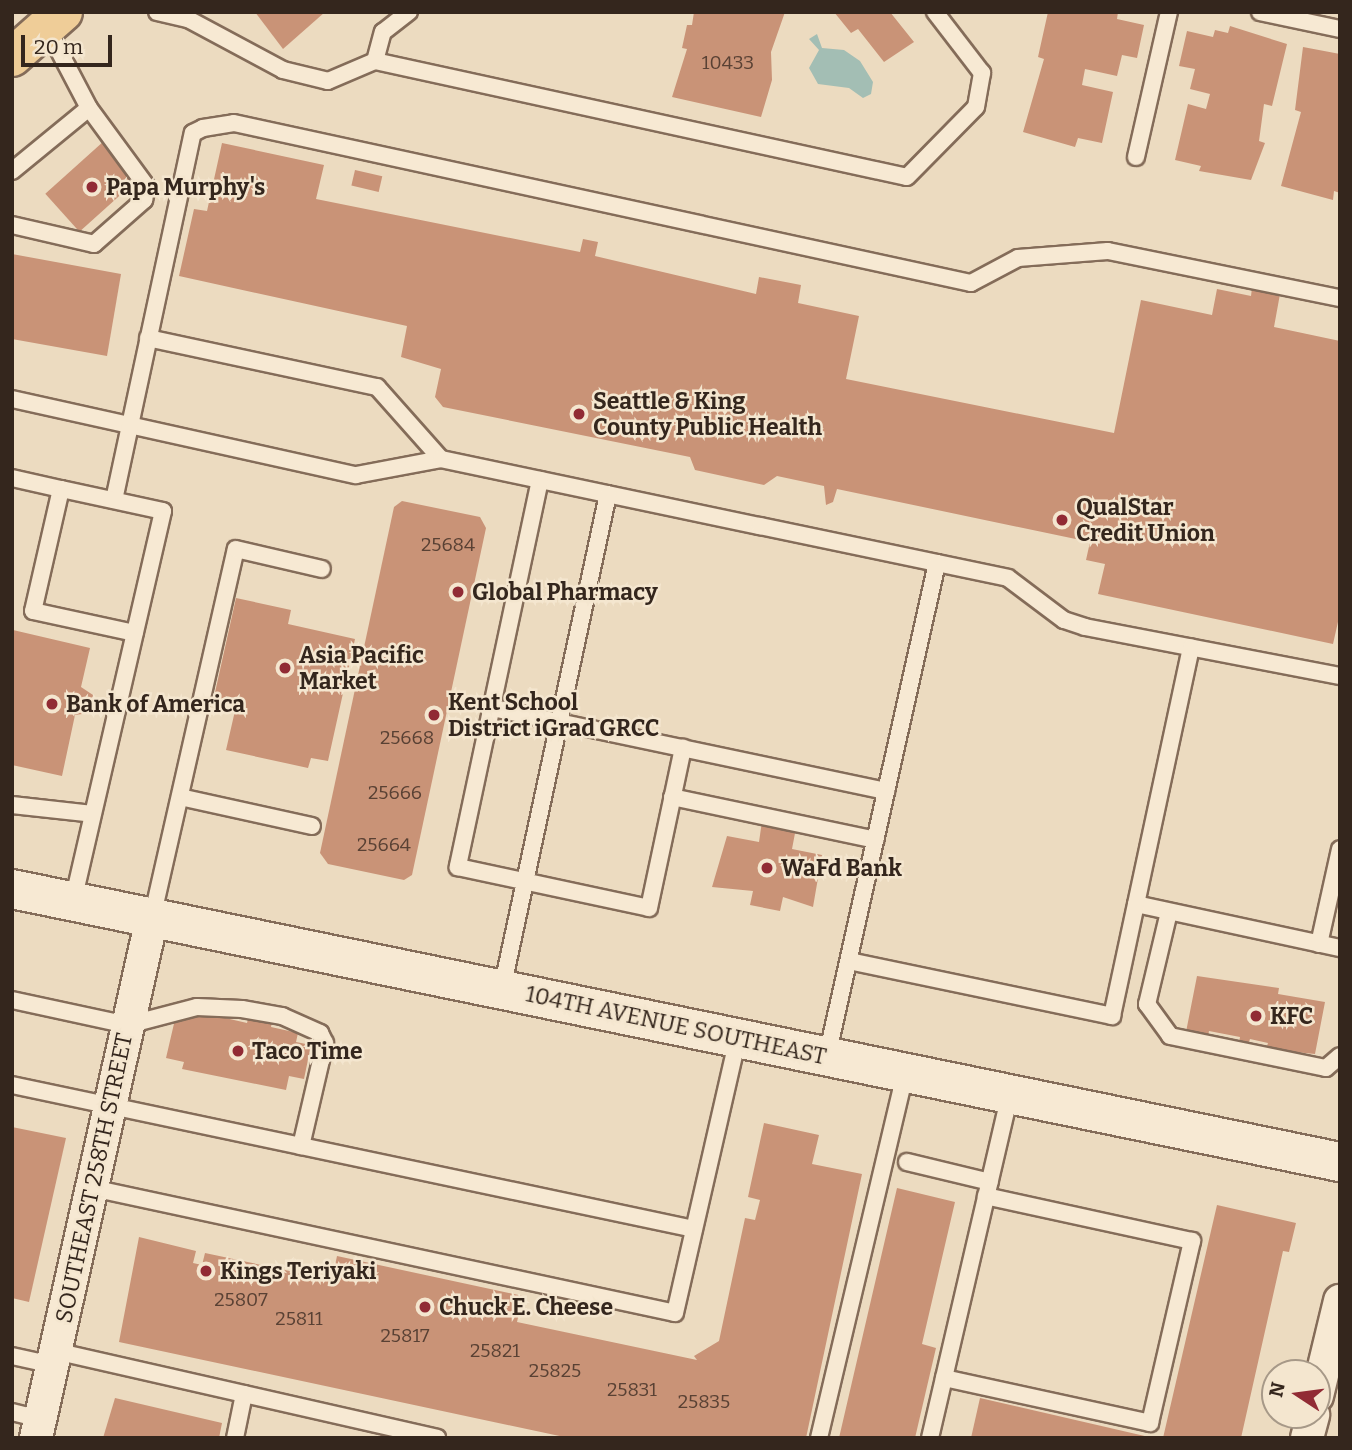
<!DOCTYPE html>
<style>
body{margin:0}
#map{position:relative;width:1352px;height:1450px;overflow:hidden;background:#ecdbc0;font-family:Bitter,serif}
div>[style]{position:absolute}
[style*='--x']{left:calc(var(--x)*1px);top:calc(var(--y)*1px);width:calc(var(--w)*1px);rotate:calc(var(--a)*1deg)}
.water>*{inset:0;background:#a3beb4}
.building>*{inset:0;background:#c99377;transform-origin:0 0}
.roads{filter:drop-shadow(2px 0 #846c59) drop-shadow(-2px 0 #846c59) drop-shadow(0 2px #846c59) drop-shadow(0 -2px #846c59)}
.service>*{height:16px;margin:-8px;padding:0 8px;transform-origin:8px;border-radius:8px;background:#f7e9d3}
.minor>*{height:32px;margin:-16px;padding:0 16px;transform-origin:16px;border-radius:16px;background:#f7e9d3}
.tertiary>*{height:38px;margin:-19px;padding:0 19px;transform-origin:19px;border-radius:19px;background:#f7e9d3}
.primary>*{height:38px;margin:-19px;padding:0 19px;transform-origin:19px;border-radius:19px;background:#efcd98}
.dots>*{width:19px;height:19px;translate:-50% -50%;box-sizing:border-box;border:4px solid #f4e6cf;border-radius:50%}
span{translate:-50% -50%;white-space:nowrap;text-align:center;line-height:1.15;-webkit-text-stroke:5px #f4e6cf;paint-order:stroke}
.number-label{font-size:19px;color:#594134}
.number-label span{-webkit-text-stroke-width:0}
.poi-label{font-size:23px;color:#34261d;font-weight:700}
.left{translate:0 -50%;text-align:left}
.street-label{font-size:23px;color:#34261d}
.frame{position:absolute;inset:0;border:14px solid #34261d;pointer-events:none}
.north{position:absolute;left:1261px;top:1359px;width:70px;height:70px;box-sizing:border-box;background:#f4e6cf;border:2px solid #a79988;border-radius:50%;rotate:283deg;font-size:19px;font-weight:700;line-height:28px;text-align:center;color:#34261d}
.north::after{content:'';display:block;margin:auto;width:24px;height:32px;background:#912b34;clip-path:polygon(50% 0,100% 100%,50% 72%,0 100%)}
.scale{position:absolute;left:21px;top:35px;width:91px;height:32px;box-sizing:border-box;border:4px solid #34261d;border-top:0;padding-left:9px;font-size:21px;line-height:24px;white-space:nowrap;color:#34261d;-webkit-text-stroke:5px #f4e6cf;paint-order:stroke}
</style>
<div id="map">
<div class="water">
<i style="clip-path:polygon(817px 34px,822px 48px,844px 50px,860px 61px,873px 82px,871px 94px,863px 98px,849px 88px,818px 84px,809px 68px,819px 50px,809px 39px)"></i>
</div>
<div class="building">
<i style="clip-path:polygon(255px 12px,325px 12px,283px 49px)"></i>
<i style="clip-path:polygon(694px 12px,785px 12px,771px 52px,772px 80px,761px 117px,672px 97px,687px 49px,682px 48px,687px 25px,692px 25px)"></i>
<i style="clip-path:polygon(834px 12px,890px 12px,914px 42px,884px 62px,858px 29px,851px 33px)"></i>
<i style="clip-path:polygon(1048px 12px,1118px 12px,1117px 19px,1144px 25px,1137px 58px,1122px 55px,1117px 76px,1085px 69px,1082px 85px,1113px 92px,1102px 143px,1078px 138px,1075px 147px,1023px 132px,1044px 59px,1038px 57px)"></i>
<i style="clip-path:polygon(1230px 26px,1287px 44px,1272px 106px,1264px 104px,1259px 141px,1265px 143px,1251px 180px,1199px 171px,1201px 166px,1175px 160px,1188px 104px,1206px 109px,1210px 94px,1190px 89px,1195px 69px,1179px 66px,1187px 31px,1213px 37px,1215px 30px,1228px 33px)"></i>
<i style="clip-path:polygon(1303px 47px,1340px 54px,1340px 193px,1334px 191px,1333px 200px,1281px 186px,1301px 112px,1295px 110px)"></i>
<i style="left:104px;top:141px;width:51px;height:79px;rotate:48deg"></i>
<i style="clip-path:polygon(222px 143px,324px 165px,316px 199px,580px 252px,583px 239px,598px 242px,595px 256px,756px 294px,759px 277px,801px 285px,798px 303px,859px 316px,846px 379px,1114px 433px,1141px 300px,1212px 315px,1217px 289px,1251px 296px,1252px 288px,1280px 294px,1274px 327px,1340px 341px,1340px 613px,1333px 644px,1098px 594px,1105px 564px,1086px 560px,1090px 542px,837px 489px,833px 502px,826px 505px,824px 486px,777px 476px,764px 485px,695px 470px,690px 457px,443px 407px,435px 397px,441px 369px,401px 357px,407px 326px,179px 276px,194px 209px,207px 211px)"></i>
<i style="left:355px;top:170px;width:28px;height:16px;rotate:13deg"></i>
<i style="clip-path:polygon(12px 254px,121px 274px,107px 356px,12px 339px)"></i>
<i style="clip-path:polygon(402px 501px,480px 517px,486px 528px,412px 875px,404px 880px,328px 864px,320px 853px,394px 507px)"></i>
<i style="clip-path:polygon(236px 598px,291px 610px,288px 624px,355px 639px,328px 761px,311px 758px,308px 768px,226px 750px,237px 702px,214px 697px)"></i>
<i style="clip-path:polygon(13px 630px,90px 648px,81px 687px,93px 695px,89px 713px,75px 715px,62px 776px,12px 765px)"></i>
<i style="clip-path:polygon(762px 821px,796px 828px,792px 849px,822px 855px,813px 907px,783px 897px,780px 911px,750px 905px,753px 891px,712px 887px,727px 836px,759px 842px)"></i>
<i style="clip-path:polygon(1197px 976px,1279px 988px,1278px 994px,1325px 1002px,1315px 1054px,1266px 1049px,1268px 1043px,1250px 1039px,1248px 1045px,1239px 1043px,1240px 1037px,1209px 1031px,1208px 1036px,1186px 1032px)"></i>
<i style="clip-path:polygon(195px 1011px,247px 1023px,250px 1011px,273px 1016px,271px 1027px,298px 1033px,296px 1042px,311px 1045px,304px 1079px,289px 1076px,286px 1090px,182px 1069px,184px 1062px,166px 1058px,176px 1015px,193px 1018px)"></i>
<i style="clip-path:polygon(764px 1123px,819px 1135px,812px 1164px,862px 1174px,806px 1438px,569px 1438px,119px 1342px,139px 1237px,196px 1251px,193px 1263px,202px 1265px,205px 1253px,332px 1280px,337px 1256px,523px 1296px,517px 1322px,697px 1360px,694px 1356px,719px 1341px,745px 1218px,755px 1220px,760px 1200px,748px 1197px)"></i>
<i style="clip-path:polygon(12px 1127px,66px 1138px,29px 1302px,12px 1298px)"></i>
<i style="clip-path:polygon(897px 1188px,955px 1202px,922px 1344px,936px 1348px,915px 1438px,839px 1438px)"></i>
<i style="clip-path:polygon(1217px 1205px,1296px 1223px,1289px 1252px,1283px 1251px,1241px 1438px,1163px 1438px)"></i>
<i style="clip-path:polygon(115px 1398px,222px 1423px,219px 1438px,103px 1438px)"></i>
<i style="clip-path:polygon(980px 1398px,1149px 1437px,1149px 1438px,971px 1438px)"></i>
</div>
<div class="roads">
<div class="service">
<i style="--x:157;--y:12;--w:32;--a:13"></i>
<i style="--x:188;--y:19;--w:108;--a:28.2"></i>
<i style="--x:283;--y:70;--w:46;--a:13.7"></i>
<i style="--x:328;--y:81;--w:51;--a:-23.1"></i>
<i style="--x:375;--y:61;--w:544;--a:12.3"></i>
<i style="--x:907;--y:177;--w:98;--a:-45.4"></i>
<i style="--x:976;--y:107;--w:35;--a:-80"></i>
<i style="--x:982;--y:73;--w:77;--a:-127.6"></i>
<i style="--x:1260;--y:12;--w:82;--a:12"></i>
<i style="--x:375;--y:61;--w:30;--a:-75"></i>
<i style="--x:383;--y:32;--w:33;--a:-38"></i>
<i style="--x:1136;--y:157;--w:149;--a:-77.2"></i>
<i style="--x:12;--y:171;--w:99;--a:-39.3"></i>
<i style="--x:89;--y:108;--w:90;--a:-117.7"></i>
<i style="--x:12;--y:225;--w:84;--a:13"></i>
<i style="--x:94;--y:244;--w:67;--a:-41.3"></i>
<i style="--x:144;--y:200;--w:13;--a:-77"></i>
<i style="--x:147;--y:187;--w:98;--a:-126.3"></i>
<i style="--x:148;--y:338;--w:234;--a:12.1"></i>
<i style="--x:377;--y:387;--w:96;--a:48.4"></i>
<i style="--x:12;--y:399;--w:352;--a:12.5"></i>
<i style="--x:356;--y:475;--w:86;--a:-10.7"></i>
<i style="--x:441;--y:459;--w:326;--a:11.9"></i>
<i style="--x:760;--y:526;--w:253;--a:11.8"></i>
<i style="--x:1008;--y:578;--w:70;--a:36.9"></i>
<i style="--x:1064;--y:620;--w:22;--a:18"></i>
<i style="--x:1085;--y:627;--w:260;--a:10.9"></i>
<i style="--x:12;--y:478;--w:50;--a:12.7"></i>
<i style="--x:540;--y:480;--w:396;--a:102"></i>
<i style="--x:458;--y:867;--w:195;--a:12.1"></i>
<i style="--x:649;--y:908;--w:164;--a:-78"></i>
<i style="--x:114;--y:500;--w:375;--a:-77.9"></i>
<i style="--x:193;--y:133;--w:11;--a:-27"></i>
<i style="--x:203;--y:128;--w:31;--a:-9"></i>
<i style="--x:234;--y:123;--w:754;--a:12.25"></i>
<i style="--x:971;--y:283;--w:53;--a:-28"></i>
<i style="--x:1018;--y:258;--w:90;--a:-4.4"></i>
<i style="--x:1108;--y:251;--w:237;--a:11.5"></i>
<i style="--x:492;--y:708;--w:403;--a:11.9"></i>
<i style="--x:180;--y:797;--w:135;--a:12.4"></i>
<i style="--x:672;--y:797;--w:208;--a:11.9"></i>
<i style="--x:12;--y:805;--w:81;--a:6.3"></i>
<i style="--x:73;--y:901;--w:400;--a:-77"></i>
<i style="--x:163;--y:511;--w:104;--a:-167.8"></i>
<i style="--x:61;--y:489;--w:125;--a:102.9"></i>
<i style="--x:33;--y:611;--w:104;--a:12.2"></i>
<i style="--x:1136;--y:904;--w:209;--a:12.2"></i>
<i style="--x:1169;--y:912;--w:95;--a:103.4"></i>
<i style="--x:1147;--y:1004;--w:39;--a:54"></i>
<i style="--x:1170;--y:1036;--w:159;--a:11.6"></i>
<i style="--x:1326;--y:1068;--w:18;--a:-41"></i>
<i style="--x:152;--y:918;--w:378;--a:-77.2"></i>
<i style="--x:236;--y:549;--w:88;--a:13.1"></i>
<i style="--x:1319;--y:944;--w:97;--a:-77.5"></i>
<i style="--x:849;--y:961;--w:269;--a:11.8"></i>
<i style="--x:1112;--y:1016;--w:377;--a:-77.9"></i>
<i style="--x:502;--y:989;--w:506;--a:-77.91"></i>
<i style="--x:12;--y:1000;--w:119;--a:12.2"></i>
<i style="--x:128;--y:1025;--w:71;--a:-14.6"></i>
<i style="--x:197;--y:1007;--w:45;--a:2.5"></i>
<i style="--x:242;--y:1009;--w:41;--a:9.9"></i>
<i style="--x:282;--y:1016;--w:42;--a:24.1"></i>
<i style="--x:320;--y:1033;--w:11;--a:63"></i>
<i style="--x:325;--y:1043;--w:106;--a:103.1"></i>
<i style="--x:827;--y:1056;--w:505;--a:-77.42"></i>
<i style="--x:12;--y:1085;--w:697;--a:11.92"></i>
<i style="--x:907;--y:1162;--w:85;--a:13.5"></i>
<i style="--x:92;--y:1188;--w:596;--a:12.1"></i>
<i style="--x:675;--y:1313;--w:282;--a:-77.1"></i>
<i style="--x:55;--y:1351;--w:392;--a:12.8"></i>
<i style="--x:12;--y:1356;--w:42;--a:12.4"></i>
<i style="--x:944;--y:1378;--w:211;--a:12.3"></i>
<i style="--x:1150;--y:1423;--w:187;--a:-77"></i>
<i style="--x:1192;--y:1241;--w:211;--a:-167.7"></i>
<i style="--x:12;--y:1412;--w:29;--a:14"></i>
<i style="--x:235;--y:1438;--w:45;--a:-78.4"></i>
<i style="--x:819;--y:1438;--w:375;--a:-76.7"></i>
<i style="--x:930;--y:1438;--w:353;--a:-76.9"></i>
</div>
<div class="minor">
<i style="--x:1317;--y:1396;--w:98;--a:-76.4"></i>
<i style="--x:36;--y:1438;--w:533;--a:-77.42"></i>
<i style="--x:1307;--y:1438;--w:24;--a:-75"></i>
</div>
<div class="tertiary">
<i style="--x:12;--y:889;--w:1356;--a:11.62"></i>
</div>
<div class="primary">
<i style="--x:12;--y:57;--w:68;--a:-41.4"></i>
</div>
</div>
<div class="dots">
<i style="left:92px;top:187px;background:#912b34"></i>
<i style="left:579px;top:414px;background:#912b34"></i>
<i style="left:1062px;top:520px;background:#912b34"></i>
<i style="left:458px;top:592px;background:#912b34"></i>
<i style="left:285px;top:668px;background:#912b34"></i>
<i style="left:52px;top:704px;background:#912b34"></i>
<i style="left:434px;top:715px;background:#912b34"></i>
<i style="left:767px;top:868px;background:#912b34"></i>
<i style="left:1256px;top:1016px;background:#912b34"></i>
<i style="left:238px;top:1051px;background:#912b34"></i>
<i style="left:206px;top:1271px;background:#912b34"></i>
<i style="left:425px;top:1307px;background:#912b34"></i>
</div>
<div class="number-label">
<span style="left:728px;top:63px">10433</span>
<span style="left:448px;top:545px">25684</span>
<span style="left:407px;top:738px">25668</span>
<span style="left:395px;top:793px">25666</span>
<span style="left:384px;top:845px">25664</span>
<span style="left:241px;top:1300px">25807</span>
<span style="left:299px;top:1319px">25811</span>
<span style="left:405px;top:1336px">25817</span>
<span style="left:495px;top:1351px">25821</span>
<span style="left:555px;top:1371px">25825</span>
<span style="left:632px;top:1390px">25831</span>
<span style="left:704px;top:1402px">25835</span>
</div>
<div class="poi-label">
<span class="left" style="left:106px;top:187px">Papa Murphy's</span>
<span class="left" style="left:593px;top:414px">Seattle &amp; King<br>County Public Health</span>
<span class="left" style="left:1076px;top:520px">QualStar<br>Credit Union</span>
<span class="left" style="left:472px;top:592px">Global Pharmacy</span>
<span class="left" style="left:299px;top:668px">Asia Pacific<br>Market</span>
<span class="left" style="left:448px;top:715px">Kent School<br>District iGrad GRCC</span>
<span class="left" style="left:66px;top:704px">Bank of America</span>
<span class="left" style="left:781px;top:868px">WaFd Bank</span>
<span class="left" style="left:1270px;top:1016px">KFC</span>
<span class="left" style="left:252px;top:1051px">Taco Time</span>
<span class="left" style="left:220px;top:1271px">Kings Teriyaki</span>
<span class="left" style="left:439px;top:1307px">Chuck E. Cheese</span>
</div>
<div class="street-label">
<span style="left:676px;top:1025px;rotate:12deg">104TH AVENUE SOUTHEAST</span>
<span style="left:94px;top:1178px;rotate:-78deg">SOUTHEAST 258TH STREET</span>
</div>
<div class="frame"></div>
<div class="north">N</div>
<div class="scale">20 m</div>
</div>
